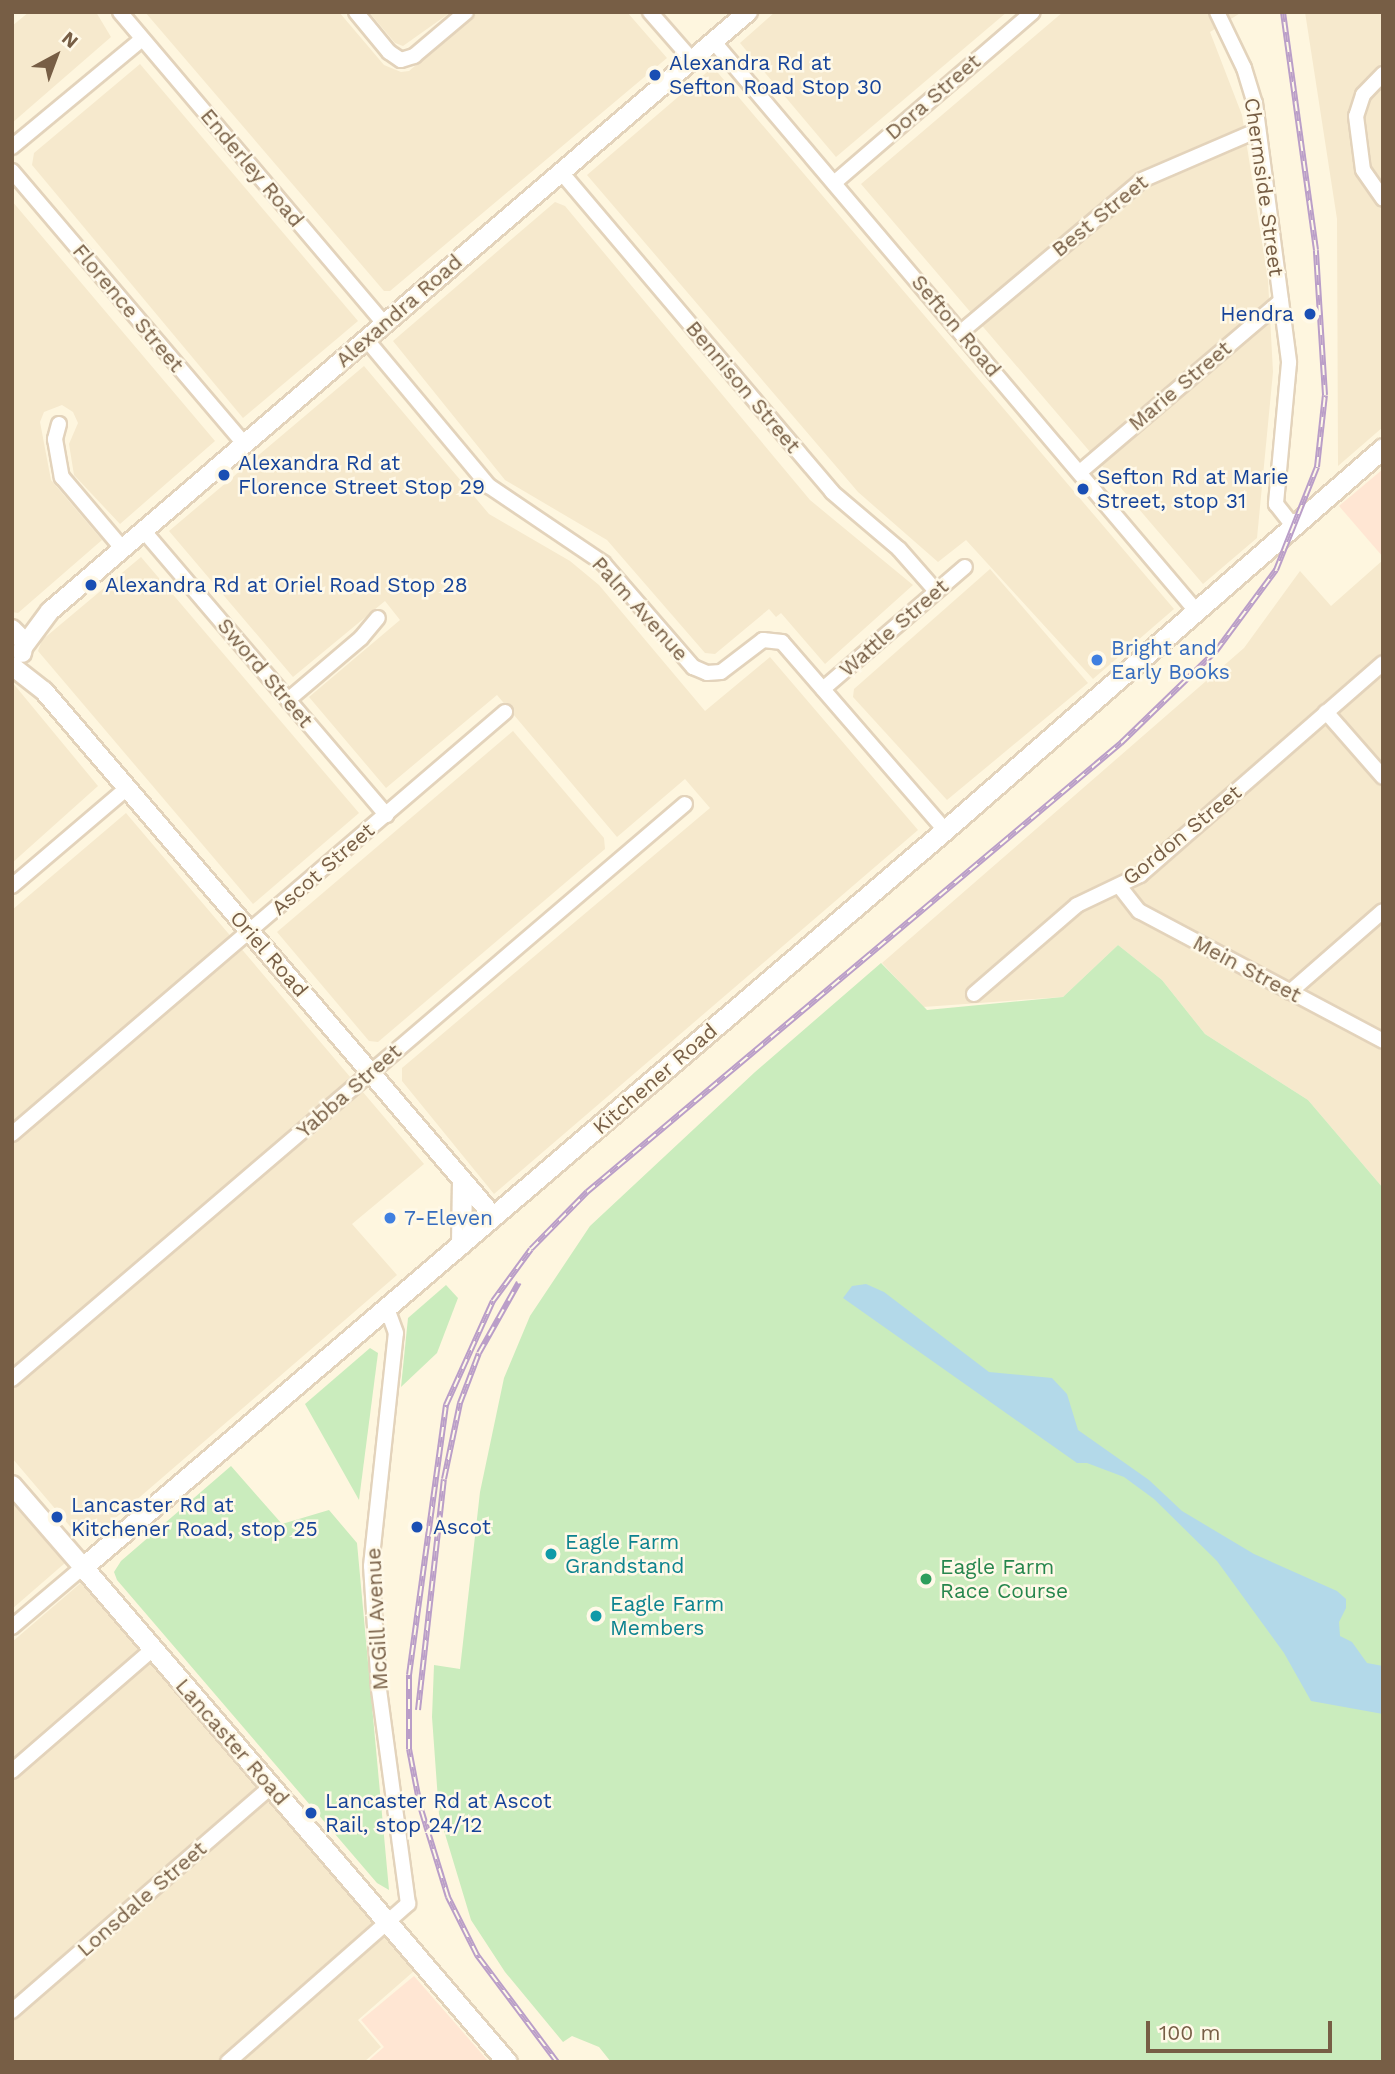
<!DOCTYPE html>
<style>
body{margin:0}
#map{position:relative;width:1395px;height:2074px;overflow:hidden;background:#fef6df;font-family:"Work Sans",sans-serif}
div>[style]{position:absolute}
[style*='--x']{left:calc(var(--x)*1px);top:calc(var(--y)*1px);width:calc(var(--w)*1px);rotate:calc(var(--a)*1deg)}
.residential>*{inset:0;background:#f6e9cd}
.commercial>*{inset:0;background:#ffe6d3}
.green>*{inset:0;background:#caecbd}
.water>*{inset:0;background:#b3d9e9}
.roads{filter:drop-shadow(2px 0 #e3d3bb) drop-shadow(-2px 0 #e3d3bb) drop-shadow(0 2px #e3d3bb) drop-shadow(0 -2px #e3d3bb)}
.minor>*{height:14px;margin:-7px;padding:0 7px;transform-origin:7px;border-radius:7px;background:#fff}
.tertiary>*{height:18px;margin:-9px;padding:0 9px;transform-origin:9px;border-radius:9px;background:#fff}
.secondary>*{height:19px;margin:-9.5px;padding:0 9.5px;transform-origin:9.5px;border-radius:9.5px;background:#fff}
.rail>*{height:6px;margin-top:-3px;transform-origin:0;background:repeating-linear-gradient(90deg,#fff9e8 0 10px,#ba9ec8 0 20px);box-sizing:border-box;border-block:2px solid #ba9ec8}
.dots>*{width:19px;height:19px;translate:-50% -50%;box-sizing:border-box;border:4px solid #fff9e8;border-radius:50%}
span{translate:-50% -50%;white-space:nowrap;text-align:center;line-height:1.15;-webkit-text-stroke:5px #fff9e8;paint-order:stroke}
.transit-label{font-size:21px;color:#164399}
.left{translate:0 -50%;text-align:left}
.right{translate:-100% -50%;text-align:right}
.street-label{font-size:21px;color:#775e45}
.shop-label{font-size:21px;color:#366cbe}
.culture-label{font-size:21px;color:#0d838f}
.leisure-label{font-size:21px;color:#27864d}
.frame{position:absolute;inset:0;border:14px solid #775e45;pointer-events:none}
.north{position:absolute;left:21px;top:21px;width:70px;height:70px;-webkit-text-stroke:5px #fff9e8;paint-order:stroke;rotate:41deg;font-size:19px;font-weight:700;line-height:28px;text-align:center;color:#775e45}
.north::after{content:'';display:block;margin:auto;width:24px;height:32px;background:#775e45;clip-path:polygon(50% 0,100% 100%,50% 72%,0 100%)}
.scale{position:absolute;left:1146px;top:2021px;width:186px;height:32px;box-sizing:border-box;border:4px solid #775e45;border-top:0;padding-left:9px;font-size:21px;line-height:24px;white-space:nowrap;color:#775e45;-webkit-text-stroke:5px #fff9e8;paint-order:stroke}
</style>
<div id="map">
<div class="residential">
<i style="clip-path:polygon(29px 12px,96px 12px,111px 37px,12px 123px,12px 26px)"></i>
<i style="clip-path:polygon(145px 12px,339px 12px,384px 65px,401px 72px,409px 71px,478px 12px,627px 12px,667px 58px,390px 291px,384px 291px)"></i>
<i style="clip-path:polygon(369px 12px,451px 12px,403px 46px,395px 43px)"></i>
<i style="clip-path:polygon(775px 12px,1007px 12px,836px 157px,740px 43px)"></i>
<i style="clip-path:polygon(1063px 12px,1242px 12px,1210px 32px,1242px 115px,1268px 280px,1273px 372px,1257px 538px,1203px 584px,861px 184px)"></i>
<i style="clip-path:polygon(1305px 12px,1383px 12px,1383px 427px,1338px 466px,1337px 219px)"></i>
<i style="clip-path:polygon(140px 64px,358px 321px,243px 418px,32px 165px,34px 153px)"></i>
<i style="clip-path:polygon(713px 67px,1174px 609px,1093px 679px,966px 540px,938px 562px,858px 492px,587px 175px)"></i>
<i style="clip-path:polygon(12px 201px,215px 441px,120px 524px,74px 475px,69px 444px,78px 423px,73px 412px,62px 405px,44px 412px,40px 422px,51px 480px,102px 540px,18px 613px,12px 612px)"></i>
<i style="clip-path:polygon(555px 202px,565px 206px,810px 500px,913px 585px,825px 664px,781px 613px,776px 617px,769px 609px,715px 654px,705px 653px,607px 540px,505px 480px,393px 341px)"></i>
<i style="clip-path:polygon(364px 366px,489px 514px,570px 561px,599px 585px,705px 711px,770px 657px,918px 830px,494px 1194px,402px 1081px,402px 1068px,710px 808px,685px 779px,617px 837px,497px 695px,386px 788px,309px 697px,400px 620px,385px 601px,293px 677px,169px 531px)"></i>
<i style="clip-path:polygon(141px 557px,359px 813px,253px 904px,38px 651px,42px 640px)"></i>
<i style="clip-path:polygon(1383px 560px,1383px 1188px,1308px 1100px,1205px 1034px,1162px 980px,1118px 945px,1063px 997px,923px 1007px,882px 963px,1244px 648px,1300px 571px,1331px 606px)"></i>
<i style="clip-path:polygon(990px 569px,1088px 683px,947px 800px,853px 697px,854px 689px)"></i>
<i style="clip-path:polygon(12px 682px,98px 786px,12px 863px)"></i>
<i style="clip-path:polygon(513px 731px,604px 838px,605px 849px,378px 1042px,369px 1041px,277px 932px)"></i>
<i style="clip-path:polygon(126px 813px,424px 1164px,352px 1224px,397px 1275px,97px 1534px,85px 1537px,74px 1531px,12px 1458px,12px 910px)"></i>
<i style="clip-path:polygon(12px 1503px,65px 1563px,12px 1609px)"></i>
<i style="clip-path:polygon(83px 1581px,414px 1971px,358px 2020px,381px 2047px,364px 2062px,12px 2062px,12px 1642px)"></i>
</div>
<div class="commercial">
<i style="clip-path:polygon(1383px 469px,1383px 557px,1339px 506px)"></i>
<i style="clip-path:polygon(414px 1976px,489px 2062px,367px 2062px,384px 2047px,361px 2020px)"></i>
</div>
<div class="green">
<i style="clip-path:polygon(1118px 945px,1162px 980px,1205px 1034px,1308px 1100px,1383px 1188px,1383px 2062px,611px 2062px,599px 2047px,572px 2036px,563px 2042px,505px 1972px,471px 1920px,439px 1814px,432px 1717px,434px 1665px,460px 1669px,480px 1492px,504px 1378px,530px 1316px,590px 1226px,755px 1072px,881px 963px,927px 1010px,1063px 997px)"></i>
<i style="clip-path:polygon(446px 1285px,458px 1298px,437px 1353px,401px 1387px,408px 1318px)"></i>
<i style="clip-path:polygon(370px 1348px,378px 1353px,359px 1500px,305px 1404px)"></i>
<i style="clip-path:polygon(231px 1466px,282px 1524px,329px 1510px,357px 1543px,389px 1890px,377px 1883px,117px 1580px,114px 1572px,121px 1561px)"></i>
</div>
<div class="water">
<i style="clip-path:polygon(866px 1284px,884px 1292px,989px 1372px,1052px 1378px,1067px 1394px,1078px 1430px,1149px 1480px,1182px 1511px,1254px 1554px,1337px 1591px,1346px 1599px,1346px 1608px,1339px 1622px,1340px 1636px,1352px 1642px,1367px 1663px,1383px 1666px,1383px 1714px,1311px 1701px,1284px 1653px,1217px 1561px,1154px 1499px,1124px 1477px,1087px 1463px,1077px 1463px,843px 1298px,852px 1286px)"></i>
</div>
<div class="roads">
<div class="minor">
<i style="--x:120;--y:12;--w:408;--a:49.7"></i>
<i style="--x:356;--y:12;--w:52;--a:50.5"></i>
<i style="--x:389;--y:52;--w:14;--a:34"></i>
<i style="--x:401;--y:60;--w:14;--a:-17"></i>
<i style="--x:414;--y:56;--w:68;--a:-40.2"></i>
<i style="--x:650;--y:12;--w:64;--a:48.8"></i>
<i style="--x:1217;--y:12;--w:62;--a:64.3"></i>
<i style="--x:1244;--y:68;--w:37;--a:73"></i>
<i style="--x:1255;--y:103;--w:262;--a:82.5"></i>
<i style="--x:1289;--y:363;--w:142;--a:95.3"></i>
<i style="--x:1276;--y:504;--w:31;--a:52"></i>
<i style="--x:714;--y:42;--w:747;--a:49.72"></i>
<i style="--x:1383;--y:74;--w:29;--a:134"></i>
<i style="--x:1363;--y:95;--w:22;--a:108"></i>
<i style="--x:1356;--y:116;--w:54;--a:82.6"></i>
<i style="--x:1363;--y:170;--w:35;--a:55"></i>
<i style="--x:12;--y:147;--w:169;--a:-39.7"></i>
<i style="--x:12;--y:171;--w:358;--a:49.6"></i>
<i style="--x:561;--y:172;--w:419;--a:49.7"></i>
<i style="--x:832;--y:492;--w:88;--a:40.4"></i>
<i style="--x:899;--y:549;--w:56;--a:48.6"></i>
<i style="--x:834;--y:183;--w:262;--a:-40.7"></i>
<i style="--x:961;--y:332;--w:236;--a:-40"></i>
<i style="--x:1142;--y:180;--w:126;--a:-23.3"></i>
<i style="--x:366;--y:339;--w:192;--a:50.1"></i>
<i style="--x:489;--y:486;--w:138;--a:34"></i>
<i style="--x:603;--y:563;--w:138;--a:49.1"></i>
<i style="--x:693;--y:667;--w:15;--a:23"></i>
<i style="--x:707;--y:673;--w:14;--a:-4"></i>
<i style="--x:721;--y:672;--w:53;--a:-37.3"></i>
<i style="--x:763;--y:640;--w:19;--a:6"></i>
<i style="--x:782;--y:642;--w:249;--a:49.1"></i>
<i style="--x:59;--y:424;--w:16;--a:105"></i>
<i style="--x:55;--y:439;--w:39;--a:80"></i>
<i style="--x:62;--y:477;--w:93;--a:49.8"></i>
<i style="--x:1080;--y:472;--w:264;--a:-40.4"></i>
<i style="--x:143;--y:530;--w:375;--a:49.5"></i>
<i style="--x:823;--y:689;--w:187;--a:-40.7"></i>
<i style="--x:288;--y:700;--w:96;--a:-40.3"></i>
<i style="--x:361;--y:638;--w:26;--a:-50"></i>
<i style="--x:1326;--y:712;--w:86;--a:48.8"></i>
<i style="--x:12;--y:886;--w:151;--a:-40.4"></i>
<i style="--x:1120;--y:887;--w:31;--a:52"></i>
<i style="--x:1139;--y:911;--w:276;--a:28"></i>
<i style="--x:1290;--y:992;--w:123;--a:-41.1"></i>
<i style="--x:974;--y:994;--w:136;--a:-40.8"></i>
<i style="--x:1077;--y:905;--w:70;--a:-25.5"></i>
<i style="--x:1140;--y:875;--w:322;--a:-41.1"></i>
<i style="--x:12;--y:1134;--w:649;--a:-40.56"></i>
<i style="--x:12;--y:1379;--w:885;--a:-40.51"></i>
<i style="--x:12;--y:1627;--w:93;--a:-40.2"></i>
<i style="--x:12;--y:1771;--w:186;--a:-40.9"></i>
<i style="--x:12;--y:2011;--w:342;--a:-40.9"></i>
<i style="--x:228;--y:2062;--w:240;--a:-41.3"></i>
<i style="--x:408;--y:1904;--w:217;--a:-97.7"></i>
<i style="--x:379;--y:1689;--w:123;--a:-93.7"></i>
<i style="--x:371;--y:1566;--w:234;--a:-83.9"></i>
<i style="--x:396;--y:1333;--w:27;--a:-110"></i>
</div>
<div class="tertiary">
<i style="--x:12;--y:629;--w:17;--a:45"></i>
<i style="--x:24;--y:641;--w:12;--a:99"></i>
<i style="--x:24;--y:646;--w:44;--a:-53.4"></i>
<i style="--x:50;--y:611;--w:920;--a:-40.64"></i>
<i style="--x:12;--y:666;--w:41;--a:38"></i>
<i style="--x:44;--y:691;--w:692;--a:49.45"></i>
<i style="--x:12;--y:1485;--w:108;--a:49.1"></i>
</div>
<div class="secondary">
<i style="--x:461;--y:1244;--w:62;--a:-89.1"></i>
<i style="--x:507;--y:2062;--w:652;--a:-130.58"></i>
<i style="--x:83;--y:1567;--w:1134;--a:-40.53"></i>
<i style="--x:945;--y:830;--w:581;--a:-41.09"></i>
</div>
</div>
<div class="rail">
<i style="--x:418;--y:1710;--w:232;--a:-83.6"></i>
<i style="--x:444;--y:1479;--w:78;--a:-78.1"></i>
<i style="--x:460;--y:1403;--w:53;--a:-69.2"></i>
<i style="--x:479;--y:1353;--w:81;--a:-60.6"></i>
<i style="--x:557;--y:2062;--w:134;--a:-126.8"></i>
<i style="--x:477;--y:1955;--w:65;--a:-116.6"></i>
<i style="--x:448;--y:1897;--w:95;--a:-107.1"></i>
<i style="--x:420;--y:1806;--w:58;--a:-100.9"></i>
<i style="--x:409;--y:1749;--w:74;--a:-90"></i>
<i style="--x:409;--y:1675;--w:273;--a:-82.2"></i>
<i style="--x:446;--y:1405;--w:114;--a:-65.7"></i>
<i style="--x:493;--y:1301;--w:64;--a:-53.8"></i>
<i style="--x:531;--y:1249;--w:80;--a:-45.5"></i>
<i style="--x:587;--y:1192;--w:698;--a:-40.06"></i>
<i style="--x:1121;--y:743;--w:132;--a:-44.1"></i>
<i style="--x:1216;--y:651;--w:101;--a:-53.5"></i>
<i style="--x:1276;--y:570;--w:111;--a:-68.3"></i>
<i style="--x:1317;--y:467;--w:72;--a:-83.7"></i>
<i style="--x:1325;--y:395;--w:145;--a:-93.6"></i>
<i style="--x:1316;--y:250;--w:240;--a:-97.9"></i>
</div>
<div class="dots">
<i style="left:655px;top:75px;background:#1a4fb4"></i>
<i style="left:1310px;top:314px;background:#1a4fb4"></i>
<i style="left:224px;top:475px;background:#1a4fb4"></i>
<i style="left:1083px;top:489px;background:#1a4fb4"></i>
<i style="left:91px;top:585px;background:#1a4fb4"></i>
<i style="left:1097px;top:660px;background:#3f7fe0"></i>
<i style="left:390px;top:1218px;background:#3f7fe0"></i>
<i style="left:57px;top:1517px;background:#1a4fb4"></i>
<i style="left:417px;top:1527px;background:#1a4fb4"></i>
<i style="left:551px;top:1554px;background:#0f9aa8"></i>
<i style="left:926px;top:1579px;background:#2e9e5b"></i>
<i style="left:596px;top:1616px;background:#0f9aa8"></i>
<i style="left:311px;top:1813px;background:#1a4fb4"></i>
</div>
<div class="transit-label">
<span class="left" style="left:669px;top:75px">Alexandra Rd at<br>Sefton Road Stop 30</span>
<span class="right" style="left:1294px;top:314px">Hendra</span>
<span class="left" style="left:238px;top:475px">Alexandra Rd at<br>Florence Street Stop 29</span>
<span class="left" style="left:1097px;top:489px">Sefton Rd at Marie<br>Street, stop 31</span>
<span class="left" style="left:105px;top:585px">Alexandra Rd at Oriel Road Stop 28</span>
<span class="left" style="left:71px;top:1517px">Lancaster Rd at<br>Kitchener Road, stop 25</span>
<span class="left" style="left:433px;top:1527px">Ascot</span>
<span class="left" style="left:325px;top:1813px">Lancaster Rd at Ascot<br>Rail, stop 24/12</span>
</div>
<div class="street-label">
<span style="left:933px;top:97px;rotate:-41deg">Dora Street</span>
<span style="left:252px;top:168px;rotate:50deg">Enderley Road</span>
<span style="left:1264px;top:187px;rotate:82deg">Chermside Street</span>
<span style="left:1100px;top:216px;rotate:-39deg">Best Street</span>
<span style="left:128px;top:308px;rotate:50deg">Florence Street</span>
<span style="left:399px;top:311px;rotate:-41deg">Alexandra Road</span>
<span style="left:956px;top:326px;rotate:50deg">Sefton Road</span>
<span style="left:1180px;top:386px;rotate:-40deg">Marie Street</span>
<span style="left:743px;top:387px;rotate:50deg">Bennison Street</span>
<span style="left:640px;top:609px;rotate:48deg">Palm Avenue</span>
<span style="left:894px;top:628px;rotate:-41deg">Wattle Street</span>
<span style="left:265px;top:673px;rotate:50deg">Sword Street</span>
<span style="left:1182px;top:835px;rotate:-39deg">Gordon Street</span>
<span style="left:323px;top:869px;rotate:-41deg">Ascot Street</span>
<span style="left:269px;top:954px;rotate:49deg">Oriel Road</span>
<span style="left:1247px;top:969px;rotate:28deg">Mein Street</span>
<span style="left:655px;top:1079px;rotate:-41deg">Kitchener Road</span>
<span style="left:349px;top:1091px;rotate:-41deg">Yabba Street</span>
<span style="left:377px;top:1619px;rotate:-93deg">McGill Avenue</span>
<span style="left:232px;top:1742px;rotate:49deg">Lancaster Road</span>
<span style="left:142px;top:1899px;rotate:-41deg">Lonsdale Street</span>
</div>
<div class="shop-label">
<span class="left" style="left:1111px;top:660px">Bright and<br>Early Books</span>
<span class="left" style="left:404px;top:1218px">7-Eleven</span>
</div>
<div class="culture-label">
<span class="left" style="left:565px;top:1554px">Eagle Farm<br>Grandstand</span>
<span class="left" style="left:610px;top:1616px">Eagle Farm<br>Members</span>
</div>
<div class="leisure-label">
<span class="left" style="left:940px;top:1579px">Eagle Farm<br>Race Course</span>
</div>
<div class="frame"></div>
<div class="north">N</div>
<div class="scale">100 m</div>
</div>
